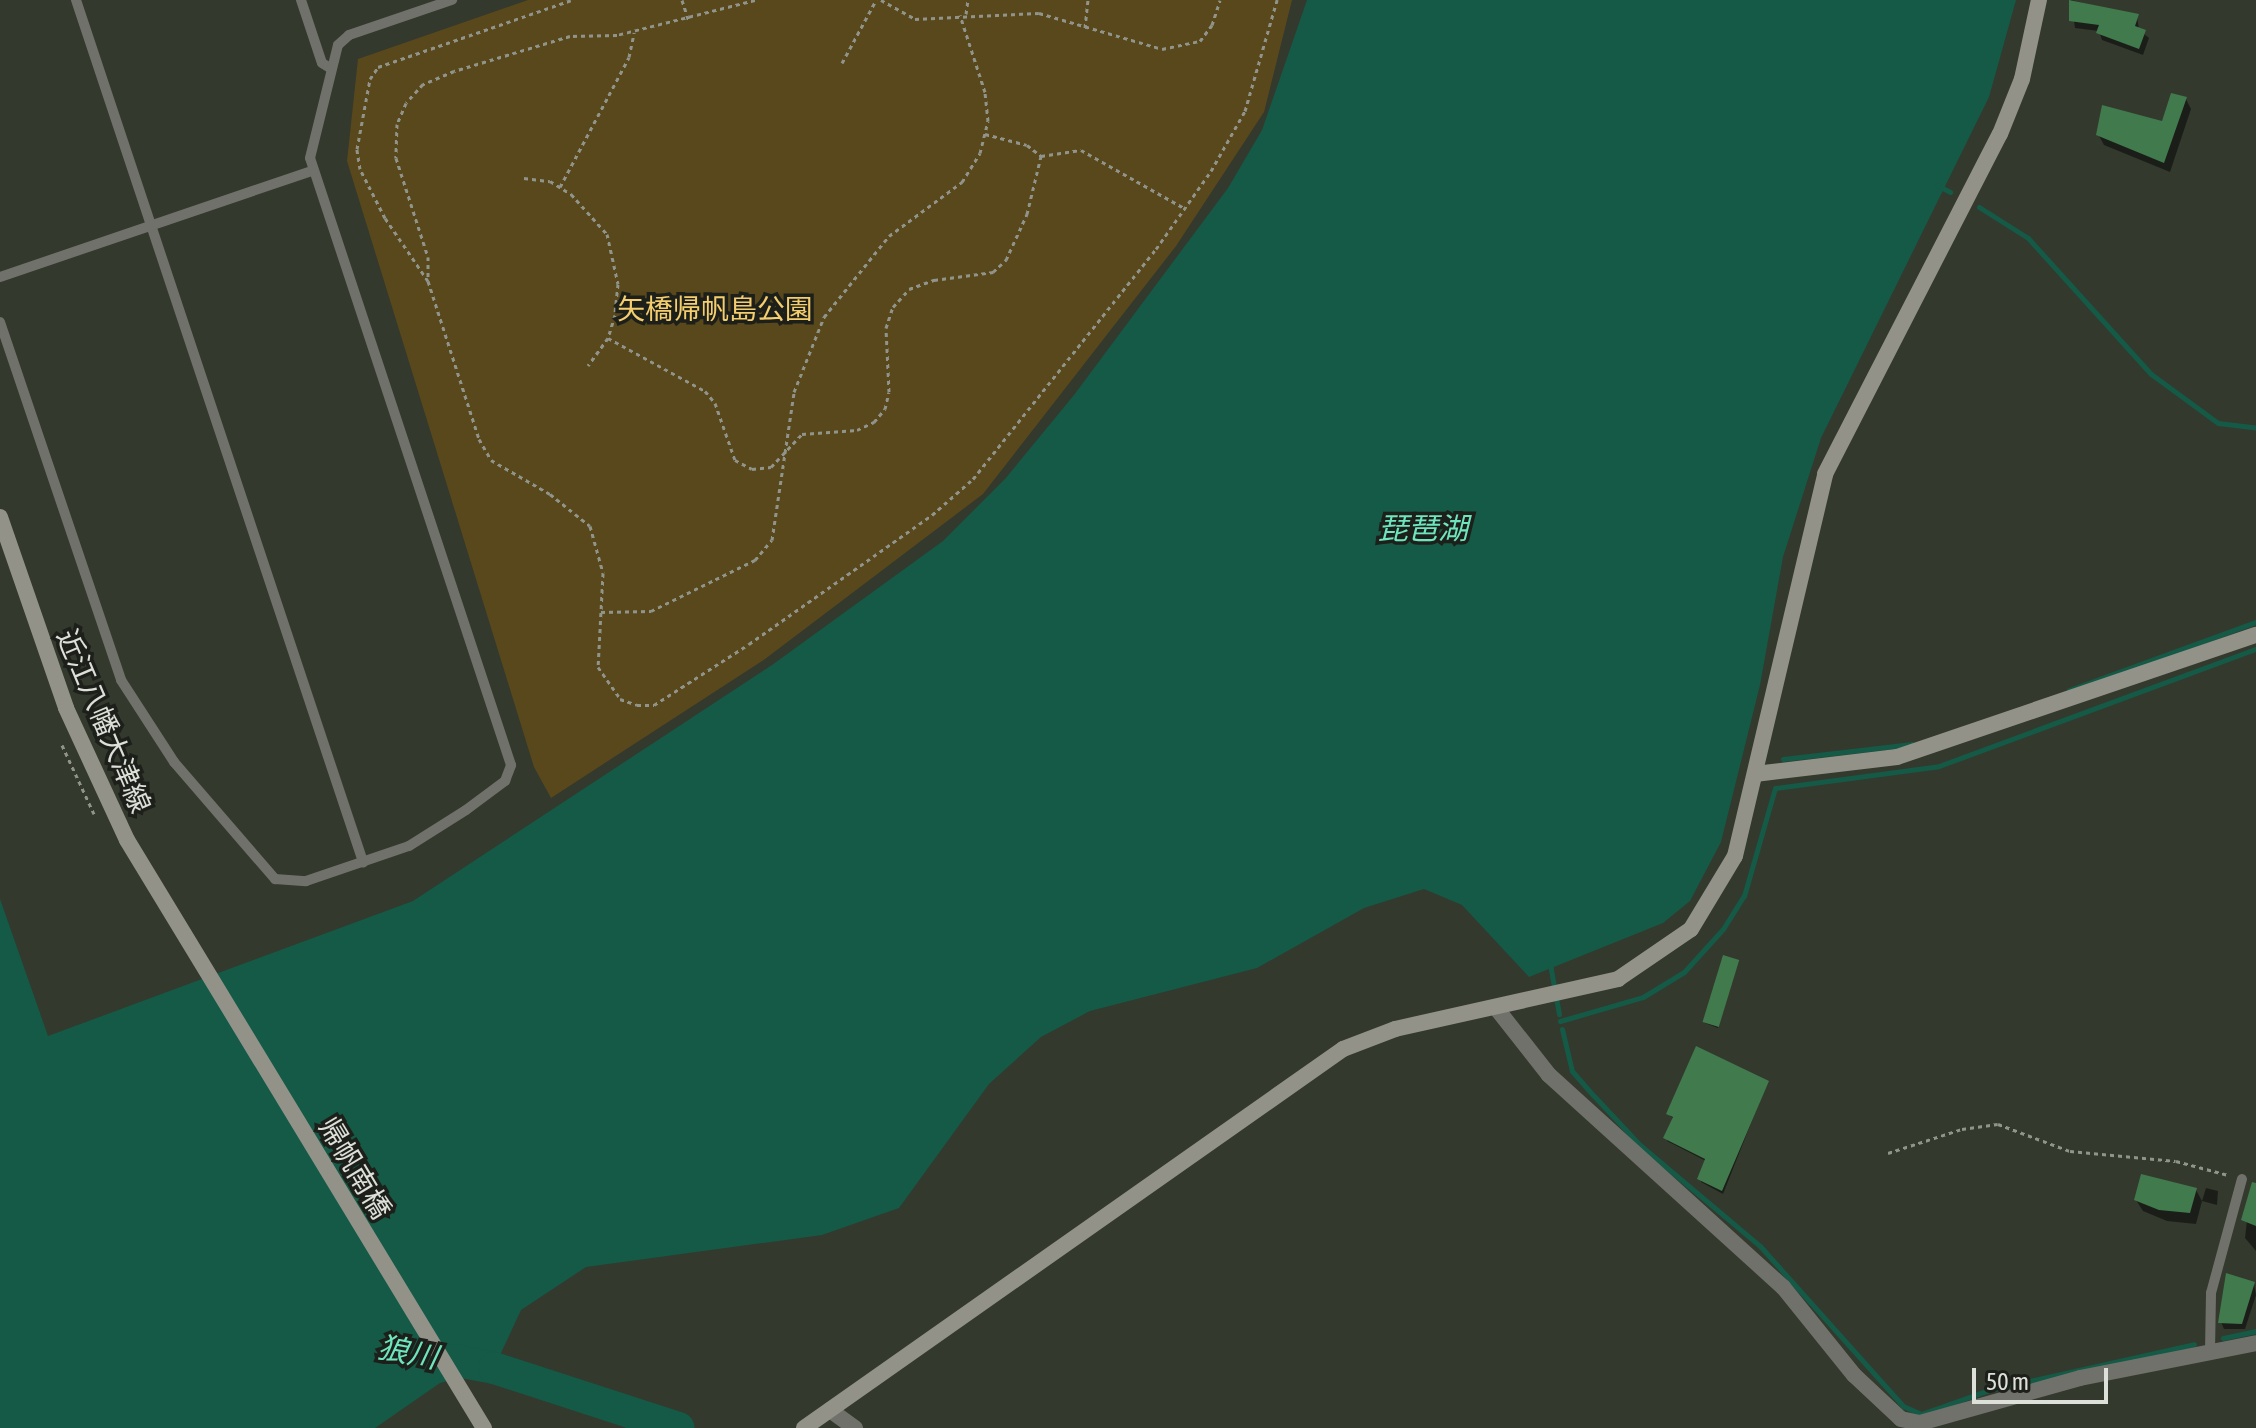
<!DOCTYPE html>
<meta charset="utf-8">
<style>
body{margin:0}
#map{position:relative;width:2256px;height:1428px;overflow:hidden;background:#33392d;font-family:"Asap Condensed","Noto Sans JP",sans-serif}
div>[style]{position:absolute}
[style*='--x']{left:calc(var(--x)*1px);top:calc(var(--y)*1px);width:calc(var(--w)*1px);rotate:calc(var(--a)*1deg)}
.green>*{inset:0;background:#59481c}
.water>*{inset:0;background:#145a46}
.shadow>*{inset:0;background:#0007}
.stream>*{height:5px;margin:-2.5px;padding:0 2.5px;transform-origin:2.5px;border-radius:2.5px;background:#145a46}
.river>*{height:32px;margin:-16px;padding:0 16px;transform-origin:16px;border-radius:16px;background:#145a46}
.building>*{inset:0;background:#417a4c;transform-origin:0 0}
.path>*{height:3px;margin-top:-1.5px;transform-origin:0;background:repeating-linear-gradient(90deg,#90948b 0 4px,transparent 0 8px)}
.lane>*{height:10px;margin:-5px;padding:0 5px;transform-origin:5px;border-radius:5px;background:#71716b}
.street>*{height:16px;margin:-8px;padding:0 8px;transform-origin:8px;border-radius:8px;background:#71716b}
.secondary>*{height:16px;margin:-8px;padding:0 8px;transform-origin:8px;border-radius:8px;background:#929288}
span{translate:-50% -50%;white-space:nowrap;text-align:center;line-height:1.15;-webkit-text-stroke:7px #1d1f1a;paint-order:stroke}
.park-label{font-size:28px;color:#f4cd6c}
.street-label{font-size:28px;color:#dde0d9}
.water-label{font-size:30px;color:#6de6bf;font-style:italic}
.scale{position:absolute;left:1972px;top:1368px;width:136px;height:36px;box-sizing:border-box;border:4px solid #dde0d9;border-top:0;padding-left:10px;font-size:24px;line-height:28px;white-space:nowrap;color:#dde0d9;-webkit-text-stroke:6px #1d1f1a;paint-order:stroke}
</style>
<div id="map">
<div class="green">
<i style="clip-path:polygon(528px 0,1292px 0,1264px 112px,1176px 246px,983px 494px,765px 659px,551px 798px,534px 767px,347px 161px,358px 59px)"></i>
</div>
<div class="water">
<i style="clip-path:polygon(1307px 0,2016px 0,1989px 97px,1821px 438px,1783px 557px,1760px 685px,1721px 842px,1690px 901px,1663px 923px,1529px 977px,1462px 905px,1424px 889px,1364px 908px,1257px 968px,1090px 1011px,1041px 1037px,989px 1084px,899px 1208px,822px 1235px,586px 1267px,521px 1310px,494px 1368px,440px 1383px,375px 1428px,0 1428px,0 899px,48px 1036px,413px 901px,772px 665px,943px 541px,1005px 479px,1074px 395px,1228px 188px,1262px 130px)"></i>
</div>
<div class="shadow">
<i style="clip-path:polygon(2071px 0,2137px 16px,2139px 30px,2149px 38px,2143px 55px,2102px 40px,2099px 31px,2075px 28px)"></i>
<i style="clip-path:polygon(2186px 99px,2191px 109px,2170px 172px,2104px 145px,2098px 134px,2163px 123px)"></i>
<i style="clip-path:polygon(1738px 962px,1718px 1028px,1705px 1023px,1703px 1021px)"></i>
<i style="clip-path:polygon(1767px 1083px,1723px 1194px,1701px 1182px,1706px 1161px,1667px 1141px,1674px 1119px,1668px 1114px)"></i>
<i style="clip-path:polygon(2206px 1188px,2218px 1191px,2217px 1205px,2202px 1201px)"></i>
<i style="clip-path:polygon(2196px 1190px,2202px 1201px,2196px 1224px,2167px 1221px,2143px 1211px,2136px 1200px)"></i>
<i style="clip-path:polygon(2256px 1192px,2256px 1251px,2245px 1238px,2249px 1202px)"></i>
<i style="clip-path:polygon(2254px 1284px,2256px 1295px,2245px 1329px,2224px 1329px,2221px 1322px)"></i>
</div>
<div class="stream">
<i style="--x:1937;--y:185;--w:15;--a:28"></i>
<i style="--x:1979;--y:207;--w:58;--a:32.3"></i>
<i style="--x:2028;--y:238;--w:183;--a:47.9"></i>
<i style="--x:2151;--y:374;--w:83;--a:36.2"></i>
<i style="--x:2218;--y:423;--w:38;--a:7"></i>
<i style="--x:2069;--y:690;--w:199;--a:-20"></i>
<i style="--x:1783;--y:759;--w:130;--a:-6.6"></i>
<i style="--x:1550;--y:964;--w:51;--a:79.8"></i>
<i style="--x:1560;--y:1021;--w:86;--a:-16.1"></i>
<i style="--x:1643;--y:997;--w:48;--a:-31.4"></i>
<i style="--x:1684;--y:972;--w:58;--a:-47.8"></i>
<i style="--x:1723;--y:929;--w:39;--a:-58"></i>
<i style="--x:1744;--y:896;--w:112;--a:-74"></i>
<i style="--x:1775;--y:788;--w:165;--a:-7.6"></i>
<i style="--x:1939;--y:766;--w:338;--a:-20.3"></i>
<i style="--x:1562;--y:1029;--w:43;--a:76.6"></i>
<i style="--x:1572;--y:1071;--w:33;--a:49"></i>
<i style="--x:1594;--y:1096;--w:67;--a:46.8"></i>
<i style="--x:1640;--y:1145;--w:157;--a:40.1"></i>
<i style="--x:1760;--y:1246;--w:215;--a:48.2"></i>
<i style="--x:1903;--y:1406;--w:20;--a:24"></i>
<i style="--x:1921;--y:1414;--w:72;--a:-19.4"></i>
<i style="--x:1989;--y:1390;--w:210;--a:-12.6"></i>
<i style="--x:2223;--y:1338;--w:34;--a:-12"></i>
</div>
<div class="river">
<i style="--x:452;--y:1360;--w:43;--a:10.8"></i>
<i style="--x:494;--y:1368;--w:194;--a:18"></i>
</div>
<div class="building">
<i style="clip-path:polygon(2069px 0,2139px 14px,2135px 26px,2146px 30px,2139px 49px,2096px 33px,2099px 25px,2069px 21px)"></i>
<i style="clip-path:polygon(2171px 93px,2187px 97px,2164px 163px,2096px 135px,2102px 105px,2162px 121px)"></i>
<i style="left:1723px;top:955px;width:17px;height:70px;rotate:17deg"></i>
<i style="clip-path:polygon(1696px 1046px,1769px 1081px,1722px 1191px,1697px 1179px,1705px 1159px,1663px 1138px,1673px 1117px,1666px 1114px)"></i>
<i style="clip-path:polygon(2141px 1174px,2197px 1188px,2190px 1213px,2159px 1210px,2134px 1200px)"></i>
<i style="clip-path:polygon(2252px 1182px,2256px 1183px,2256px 1226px,2241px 1220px)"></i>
<i style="clip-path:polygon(2226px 1273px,2255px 1282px,2242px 1324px,2218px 1323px)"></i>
</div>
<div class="path">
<i style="--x:682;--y:0;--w:22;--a:72"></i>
<i style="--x:755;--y:0;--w:142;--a:165.8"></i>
<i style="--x:617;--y:35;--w:47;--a:178.8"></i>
<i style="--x:570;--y:36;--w:121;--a:163.2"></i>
<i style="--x:454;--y:71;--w:34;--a:157"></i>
<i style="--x:423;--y:84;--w:25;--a:132"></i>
<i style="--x:406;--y:103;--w:23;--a:113"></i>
<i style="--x:397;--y:124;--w:34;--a:92"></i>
<i style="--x:396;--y:158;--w:104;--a:72.1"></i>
<i style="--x:428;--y:257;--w:24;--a:90"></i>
<i style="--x:428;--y:281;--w:166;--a:72.1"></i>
<i style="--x:479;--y:439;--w:24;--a:60"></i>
<i style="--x:491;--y:460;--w:68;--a:30"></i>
<i style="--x:550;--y:494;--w:51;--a:38.7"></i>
<i style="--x:590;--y:526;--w:49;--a:74.5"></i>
<i style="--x:603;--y:573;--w:94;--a:93"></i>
<i style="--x:598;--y:667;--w:39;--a:55"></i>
<i style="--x:620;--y:699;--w:18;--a:19"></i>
<i style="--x:637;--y:705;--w:17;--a:0"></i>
<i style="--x:654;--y:705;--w:113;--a:-32.7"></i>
<i style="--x:749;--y:644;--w:224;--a:-35.2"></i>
<i style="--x:932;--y:515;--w:55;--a:-41.3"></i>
<i style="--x:973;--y:479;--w:294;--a:-51.5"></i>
<i style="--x:1156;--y:249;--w:95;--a:-54.8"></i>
<i style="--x:1211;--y:171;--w:69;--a:-60.5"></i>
<i style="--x:1245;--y:111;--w:116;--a:-73.9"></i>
<i style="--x:881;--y:0;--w:39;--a:29"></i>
<i style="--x:915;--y:19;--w:124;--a:-2.8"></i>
<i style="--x:1039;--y:13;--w:128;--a:16.3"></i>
<i style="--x:1162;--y:49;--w:39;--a:-12"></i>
<i style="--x:1200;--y:41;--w:20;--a:-53"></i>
<i style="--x:1212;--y:25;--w:26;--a:-72"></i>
<i style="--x:966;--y:14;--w:14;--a:-82"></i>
<i style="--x:1085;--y:28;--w:28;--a:-84"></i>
<i style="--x:842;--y:63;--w:72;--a:-61.6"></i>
<i style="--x:985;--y:134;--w:43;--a:14.7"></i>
<i style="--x:1027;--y:145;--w:18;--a:38"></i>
<i style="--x:1041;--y:156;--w:40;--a:-8.5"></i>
<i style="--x:1081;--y:150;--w:118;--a:29.4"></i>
<i style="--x:524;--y:178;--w:26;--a:7"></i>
<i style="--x:550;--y:181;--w:25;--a:32"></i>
<i style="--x:571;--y:194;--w:54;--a:48"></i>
<i style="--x:607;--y:234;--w:51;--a:77.6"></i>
<i style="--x:618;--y:284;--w:31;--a:96"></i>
<i style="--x:615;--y:315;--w:24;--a:107"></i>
<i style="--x:608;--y:338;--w:34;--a:126"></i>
<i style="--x:560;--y:187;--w:147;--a:-62"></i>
<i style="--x:629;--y:57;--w:25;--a:-78"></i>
<i style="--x:428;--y:281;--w:76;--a:-124.3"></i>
<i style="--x:385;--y:218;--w:55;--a:-117"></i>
<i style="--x:360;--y:169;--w:20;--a:-99"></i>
<i style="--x:357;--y:149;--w:71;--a:-79.5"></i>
<i style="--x:370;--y:79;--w:14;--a:-56"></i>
<i style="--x:378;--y:67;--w:204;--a:-19.1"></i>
<i style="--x:608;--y:338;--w:111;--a:28.7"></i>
<i style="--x:705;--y:391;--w:16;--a:50"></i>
<i style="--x:715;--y:403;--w:60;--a:70.7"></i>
<i style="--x:735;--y:460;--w:19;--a:28"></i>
<i style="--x:752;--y:469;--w:19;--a:-6"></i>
<i style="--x:771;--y:467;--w:45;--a:-46.8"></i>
<i style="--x:802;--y:434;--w:55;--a:-4.2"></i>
<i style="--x:857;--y:430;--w:19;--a:-25"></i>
<i style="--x:874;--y:422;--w:17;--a:-50"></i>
<i style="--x:885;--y:409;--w:17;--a:-77"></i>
<i style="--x:889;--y:392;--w:64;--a:-92.7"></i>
<i style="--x:886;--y:328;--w:22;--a:-72"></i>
<i style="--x:893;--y:307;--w:24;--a:-48"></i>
<i style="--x:909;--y:289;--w:27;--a:-20"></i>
<i style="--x:934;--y:280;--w:60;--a:-7.7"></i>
<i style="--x:993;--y:272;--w:18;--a:-43"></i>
<i style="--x:1006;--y:260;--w:51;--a:-65.5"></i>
<i style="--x:1027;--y:214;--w:60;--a:-76.4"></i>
<i style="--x:601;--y:612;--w:50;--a:-1.1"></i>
<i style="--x:651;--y:611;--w:116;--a:-26.1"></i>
<i style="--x:755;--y:560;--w:26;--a:-50"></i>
<i style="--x:772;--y:540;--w:150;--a:-81.5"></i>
<i style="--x:794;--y:392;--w:81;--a:-68.2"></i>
<i style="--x:824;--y:317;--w:104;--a:-51.3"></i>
<i style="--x:889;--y:236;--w:91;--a:-36.5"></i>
<i style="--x:962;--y:182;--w:34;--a:-58"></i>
<i style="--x:980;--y:153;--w:33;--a:-76"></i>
<i style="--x:988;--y:121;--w:29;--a:-96"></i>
<i style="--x:985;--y:92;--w:81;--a:-108"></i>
<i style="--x:62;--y:745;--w:76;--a:65.1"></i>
<i style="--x:1888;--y:1153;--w:78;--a:-18"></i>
<i style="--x:1962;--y:1129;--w:36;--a:-8"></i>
<i style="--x:1998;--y:1124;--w:77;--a:20.6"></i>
<i style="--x:2070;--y:1151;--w:106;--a:5.4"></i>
<i style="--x:2176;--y:1161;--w:54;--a:15.1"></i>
</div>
<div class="lane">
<i style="--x:76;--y:0;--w:909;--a:71.58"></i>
<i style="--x:301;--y:0;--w:66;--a:71.6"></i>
<i style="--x:322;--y:63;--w:9;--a:32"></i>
<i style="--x:0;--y:277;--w:330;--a:-18.8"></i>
<i style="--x:0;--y:322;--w:378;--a:71.3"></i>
<i style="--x:121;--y:680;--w:98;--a:57.1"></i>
<i style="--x:174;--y:762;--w:155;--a:49.2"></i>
<i style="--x:275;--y:879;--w:31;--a:4"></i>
<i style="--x:306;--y:881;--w:109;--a:-18.8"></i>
<i style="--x:409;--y:846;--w:67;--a:-32.3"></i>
<i style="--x:466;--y:810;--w:49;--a:-36.6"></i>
<i style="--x:505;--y:781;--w:17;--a:-69"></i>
<i style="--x:511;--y:765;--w:639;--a:-108.32"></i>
<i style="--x:310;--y:158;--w:116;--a:-76.1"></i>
<i style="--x:338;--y:45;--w:15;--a:-42"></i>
<i style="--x:349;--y:35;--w:109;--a:-18.8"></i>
<i style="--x:2210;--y:1351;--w:58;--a:-89"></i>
<i style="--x:2211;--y:1293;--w:118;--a:-74.8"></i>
</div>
<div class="street">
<i style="--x:1497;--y:1009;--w:84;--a:51.8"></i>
<i style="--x:1549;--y:1075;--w:316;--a:42.2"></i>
<i style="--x:1783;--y:1287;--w:113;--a:51.1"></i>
<i style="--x:1854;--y:1375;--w:64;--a:43.1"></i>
<i style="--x:1901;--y:1419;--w:19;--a:12"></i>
<i style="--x:1920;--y:1423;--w:166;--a:-15.7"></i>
<i style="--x:2080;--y:1378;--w:179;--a:-11.2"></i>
<i style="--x:830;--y:1410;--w:31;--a:36"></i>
</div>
<div class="secondary">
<i style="--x:0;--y:517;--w:202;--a:70.9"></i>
<i style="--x:66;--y:708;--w:145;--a:65.2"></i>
<i style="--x:127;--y:840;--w:688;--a:58.74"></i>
<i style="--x:1755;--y:774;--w:143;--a:-6.8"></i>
<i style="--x:1897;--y:757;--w:379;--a:-18.8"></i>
<i style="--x:804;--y:1428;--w:659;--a:-35.11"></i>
<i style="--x:1343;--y:1049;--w:56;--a:-21"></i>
<i style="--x:1395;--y:1029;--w:229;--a:-12.6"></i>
<i style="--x:1618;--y:979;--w:88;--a:-34.4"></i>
<i style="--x:1691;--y:929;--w:85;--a:-58.9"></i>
<i style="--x:1735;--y:856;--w:392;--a:-76.7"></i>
<i style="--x:1825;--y:474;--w:382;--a:-62.8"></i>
<i style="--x:2000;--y:134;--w:59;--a:-68.2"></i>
<i style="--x:2022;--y:79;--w:81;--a:-77.9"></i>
</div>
<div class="park-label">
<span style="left:715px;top:309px">矢橋帰帆島公園</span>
</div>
<div class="street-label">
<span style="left:104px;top:721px;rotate:67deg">近江八幡大津線</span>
<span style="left:355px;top:1168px;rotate:59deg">帰帆南橋</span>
</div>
<div class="water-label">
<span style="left:1423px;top:528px">琵琶湖</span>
<span style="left:408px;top:1352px;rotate:11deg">狼川</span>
</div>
<div class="scale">50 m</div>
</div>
